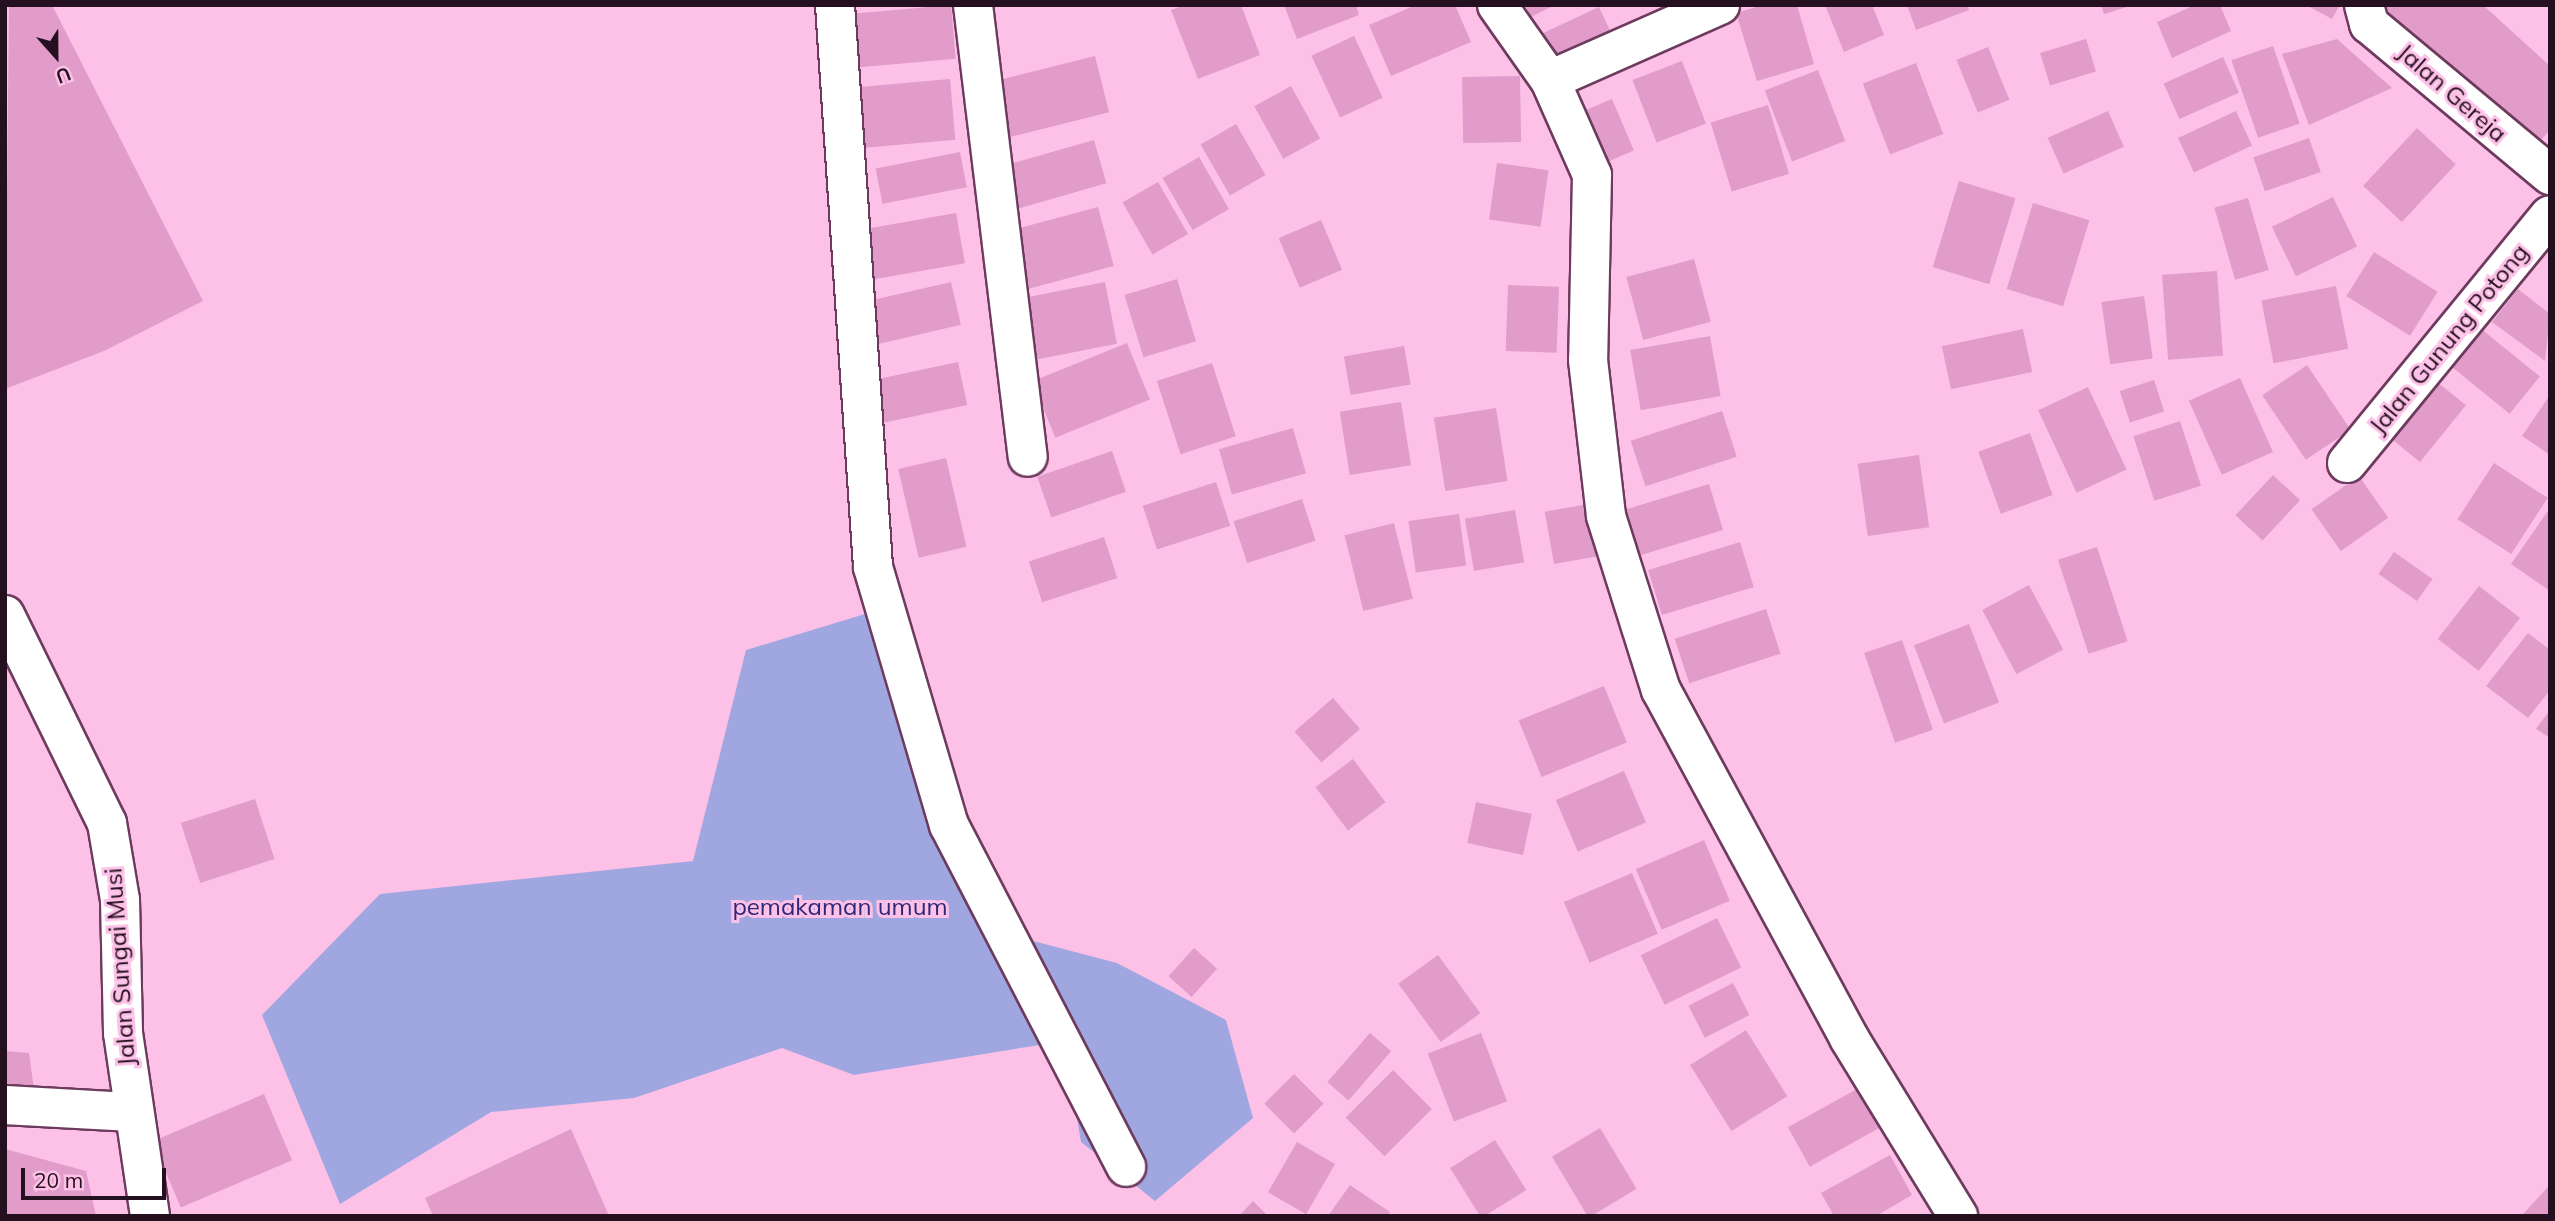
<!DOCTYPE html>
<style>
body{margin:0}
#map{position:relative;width:2555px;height:1221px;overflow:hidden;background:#fdc1e8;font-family:Mulish,sans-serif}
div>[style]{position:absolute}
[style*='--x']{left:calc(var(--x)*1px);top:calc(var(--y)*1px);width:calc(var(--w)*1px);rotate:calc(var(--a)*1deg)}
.green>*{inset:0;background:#a0a6e0}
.building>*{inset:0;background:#e19cca;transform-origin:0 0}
.roads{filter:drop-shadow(2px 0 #6d3b5e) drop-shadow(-2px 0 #6d3b5e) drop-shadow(0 2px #6d3b5e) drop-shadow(0 -2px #6d3b5e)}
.minor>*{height:38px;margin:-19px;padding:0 19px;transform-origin:19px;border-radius:19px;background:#fff}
span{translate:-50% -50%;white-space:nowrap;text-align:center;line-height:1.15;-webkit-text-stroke:6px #fdc1e8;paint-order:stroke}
.street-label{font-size:24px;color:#25101f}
.park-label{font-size:24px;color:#2d2777}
.frame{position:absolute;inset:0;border:7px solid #25101f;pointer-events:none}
.north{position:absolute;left:21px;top:21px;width:70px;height:70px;-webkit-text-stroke:5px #fdc1e8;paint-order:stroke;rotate:159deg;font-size:19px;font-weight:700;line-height:28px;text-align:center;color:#25101f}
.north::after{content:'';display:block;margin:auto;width:24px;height:32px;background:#25101f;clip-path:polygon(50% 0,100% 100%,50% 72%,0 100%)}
.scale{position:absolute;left:21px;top:1168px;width:145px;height:32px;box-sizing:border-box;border:4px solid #25101f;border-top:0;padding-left:9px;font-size:21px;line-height:24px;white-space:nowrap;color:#25101f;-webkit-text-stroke:5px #fdc1e8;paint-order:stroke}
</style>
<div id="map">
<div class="green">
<i style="clip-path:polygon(888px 607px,1014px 936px,1117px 963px,1226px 1020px,1253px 1118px,1155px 1201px,1081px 1142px,1064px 1041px,854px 1075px,782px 1048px,634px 1098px,491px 1112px,340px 1204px,262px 1015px,380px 894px,693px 861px,746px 650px)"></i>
</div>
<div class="building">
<i style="clip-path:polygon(9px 5px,52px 5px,203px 301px,104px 351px,5px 389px)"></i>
<i style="left:951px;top:5px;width:54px;height:102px;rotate:85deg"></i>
<i style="clip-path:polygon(1185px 5px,1241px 5px,1260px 55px,1198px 79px,1171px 10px)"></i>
<i style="clip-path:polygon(1284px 5px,1356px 5px,1359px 15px,1297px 39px)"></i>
<i style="clip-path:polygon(1416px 5px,1455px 5px,1471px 42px,1391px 76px,1369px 25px)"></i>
<i style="clip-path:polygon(1525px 5px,1555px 5px,1531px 17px)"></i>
<i style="clip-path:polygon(1763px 5px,1797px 5px,1814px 64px,1757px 81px,1736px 13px)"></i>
<i style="clip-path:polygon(1825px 5px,1872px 5px,1884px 35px,1844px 52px)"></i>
<i style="clip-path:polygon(1907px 5px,1967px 5px,1969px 10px,1916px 30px)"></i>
<i style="clip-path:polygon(2101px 5px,2130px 5px,2130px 6px,2104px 14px)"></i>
<i style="clip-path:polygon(2195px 5px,2220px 5px,2231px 31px,2172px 58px,2157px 22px)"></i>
<i style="clip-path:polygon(2306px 5px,2340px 5px,2332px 19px)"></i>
<i style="clip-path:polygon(2377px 5px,2483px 5px,2550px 66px,2550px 130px,2530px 152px)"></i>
<i style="left:1599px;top:7px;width:41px;height:71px;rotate:65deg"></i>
<i style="left:1354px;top:36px;width:68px;height:47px;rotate:65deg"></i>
<i style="left:2086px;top:39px;width:34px;height:48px;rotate:73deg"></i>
<i style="clip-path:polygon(2337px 39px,2392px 88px,2309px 125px,2282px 54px)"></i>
<i style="left:2273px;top:46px;width:82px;height:44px;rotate:71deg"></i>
<i style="left:1988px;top:47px;width:57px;height:34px;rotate:68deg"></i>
<i style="left:1095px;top:56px;width:58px;height:103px;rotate:76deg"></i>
<i style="left:2223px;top:57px;width:39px;height:65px;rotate:66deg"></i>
<i style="left:1682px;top:61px;width:67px;height:53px;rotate:69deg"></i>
<i style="left:1916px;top:63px;width:76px;height:57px;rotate:69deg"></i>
<i style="left:1818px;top:70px;width:76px;height:57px;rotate:69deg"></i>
<i style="left:1520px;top:76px;width:66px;height:58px;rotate:89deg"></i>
<i style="left:950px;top:79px;width:61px;height:102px;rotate:85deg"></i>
<i style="left:1291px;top:86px;width:60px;height:42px;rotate:61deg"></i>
<i style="left:1612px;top:99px;width:56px;height:38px;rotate:67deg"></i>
<i style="left:1768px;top:105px;width:72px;height:60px;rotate:73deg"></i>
<i style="left:2108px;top:111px;width:39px;height:66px;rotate:66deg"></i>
<i style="left:2236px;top:111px;width:38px;height:64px;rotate:65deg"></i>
<i style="left:1236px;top:124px;width:59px;height:41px;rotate:60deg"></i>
<i style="left:2417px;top:128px;width:53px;height:79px;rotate:43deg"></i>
<i style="left:2309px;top:138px;width:36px;height:59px;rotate:71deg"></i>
<i style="left:1094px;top:140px;width:45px;height:100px;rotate:74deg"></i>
<i style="left:960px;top:152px;width:36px;height:86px;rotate:79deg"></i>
<i style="left:1199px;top:157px;width:60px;height:42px;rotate:60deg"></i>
<i style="left:1497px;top:163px;width:52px;height:57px;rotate:8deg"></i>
<i style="left:1959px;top:181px;width:59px;height:90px;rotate:17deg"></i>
<i style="left:1158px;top:182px;width:60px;height:41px;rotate:60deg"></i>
<i style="left:2333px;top:197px;width:55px;height:68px;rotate:64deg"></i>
<i style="left:2248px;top:198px;width:75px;height:35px;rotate:74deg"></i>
<i style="left:2033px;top:203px;width:59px;height:90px;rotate:17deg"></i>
<i style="left:1098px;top:207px;width:61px;height:91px;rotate:75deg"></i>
<i style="left:956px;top:213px;width:51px;height:102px;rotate:80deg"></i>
<i style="left:1321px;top:220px;width:54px;height:46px;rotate:67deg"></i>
<i style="left:2374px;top:252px;width:75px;height:52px;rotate:32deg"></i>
<i style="left:1694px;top:259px;width:65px;height:70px;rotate:75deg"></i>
<i style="left:2217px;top:271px;width:85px;height:55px;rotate:86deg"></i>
<i style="left:1177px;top:279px;width:65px;height:55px;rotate:73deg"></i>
<i style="left:951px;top:282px;width:44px;height:89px;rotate:77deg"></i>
<i style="left:1105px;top:282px;width:63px;height:82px;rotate:79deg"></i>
<i style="left:1508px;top:285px;width:51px;height:66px;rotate:2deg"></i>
<i style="left:2336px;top:286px;width:64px;height:76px;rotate:79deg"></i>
<i style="clip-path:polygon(2518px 289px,2550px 314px,2545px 361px,2492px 322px)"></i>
<i style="left:2144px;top:296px;width:63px;height:43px;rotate:82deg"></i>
<i style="left:2480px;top:328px;width:77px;height:48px;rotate:39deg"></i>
<i style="left:2023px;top:329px;width:44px;height:83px;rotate:78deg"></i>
<i style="left:1710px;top:336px;width:61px;height:81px;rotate:80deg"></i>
<i style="left:1127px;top:343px;width:61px;height:102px;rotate:68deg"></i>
<i style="left:1404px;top:346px;width:39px;height:61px;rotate:80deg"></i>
<i style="left:958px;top:362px;width:44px;height:90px;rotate:78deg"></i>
<i style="left:1212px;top:363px;width:77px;height:58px;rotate:72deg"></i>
<i style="left:2307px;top:365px;width:78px;height:54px;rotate:56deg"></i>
<i style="left:2431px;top:377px;width:45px;height:73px;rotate:39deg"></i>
<i style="left:2240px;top:378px;width:81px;height:56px;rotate:66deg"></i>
<i style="left:2154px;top:380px;width:33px;height:36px;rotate:72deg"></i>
<i style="left:2088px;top:387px;width:91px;height:55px;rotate:65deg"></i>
<i style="clip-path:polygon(2550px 395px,2550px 455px,2522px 436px)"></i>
<i style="left:1401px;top:402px;width:64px;height:62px;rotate:81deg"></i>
<i style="left:1496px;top:408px;width:74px;height:63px;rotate:81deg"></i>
<i style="left:1722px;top:411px;width:48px;height:96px;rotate:72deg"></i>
<i style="left:2180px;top:421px;width:68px;height:49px;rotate:72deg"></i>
<i style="left:1293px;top:428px;width:47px;height:77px;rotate:74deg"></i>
<i style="left:2030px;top:433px;width:66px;height:55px;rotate:70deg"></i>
<i style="left:1112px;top:451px;width:43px;height:79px;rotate:71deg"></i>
<i style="left:1919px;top:455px;width:73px;height:62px;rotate:82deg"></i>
<i style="left:946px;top:458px;width:91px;height:49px;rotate:77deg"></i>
<i style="left:2494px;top:463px;width:64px;height:67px;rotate:33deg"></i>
<i style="left:2273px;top:475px;width:37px;height:55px;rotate:43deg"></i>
<i style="left:2359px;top:476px;width:51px;height:58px;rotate:55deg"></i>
<i style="left:1216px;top:482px;width:46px;height:77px;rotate:72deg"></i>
<i style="left:1709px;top:484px;width:48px;height:95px;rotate:73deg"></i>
<i style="left:1302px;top:499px;width:44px;height:72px;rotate:72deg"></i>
<i style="left:1594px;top:503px;width:53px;height:50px;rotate:80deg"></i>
<i style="clip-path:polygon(2550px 508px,2550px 591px,2511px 564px)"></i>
<i style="left:1515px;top:510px;width:53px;height:51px;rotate:80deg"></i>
<i style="left:1459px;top:514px;width:52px;height:51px;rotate:82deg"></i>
<i style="left:1394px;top:523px;width:78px;height:51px;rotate:76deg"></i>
<i style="left:1104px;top:537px;width:43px;height:79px;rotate:72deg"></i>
<i style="left:1740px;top:542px;width:47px;height:96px;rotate:73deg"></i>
<i style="left:2097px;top:547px;width:99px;height:41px;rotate:72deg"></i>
<i style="left:2394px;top:552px;width:47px;height:27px;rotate:35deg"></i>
<i style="left:2029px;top:585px;width:73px;height:53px;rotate:62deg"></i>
<i style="left:2479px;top:586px;width:52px;height:67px;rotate:38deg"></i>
<i style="left:1766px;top:609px;width:47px;height:96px;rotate:72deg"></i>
<i style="left:1969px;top:624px;width:84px;height:59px;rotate:69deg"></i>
<i style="clip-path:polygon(2528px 633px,2550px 650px,2550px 690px,2528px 718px,2486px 686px)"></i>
<i style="left:1902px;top:640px;width:95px;height:40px;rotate:71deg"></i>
<i style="left:1604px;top:686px;width:61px;height:92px;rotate:68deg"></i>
<i style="left:1333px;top:698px;width:41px;height:51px;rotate:49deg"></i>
<i style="clip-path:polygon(2550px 710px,2550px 738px,2536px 729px)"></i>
<i style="left:1353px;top:759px;width:54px;height:47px;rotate:53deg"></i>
<i style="left:1624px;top:771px;width:56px;height:74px;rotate:67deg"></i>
<i style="left:255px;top:799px;width:63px;height:78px;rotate:72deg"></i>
<i style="left:1476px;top:802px;width:57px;height:42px;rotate:12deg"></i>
<i style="left:1704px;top:840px;width:66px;height:74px;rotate:67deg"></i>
<i style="left:1632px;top:873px;width:66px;height:74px;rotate:67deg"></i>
<i style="left:1717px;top:918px;width:55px;height:85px;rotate:64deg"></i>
<i style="left:1194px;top:948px;width:31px;height:38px;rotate:42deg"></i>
<i style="left:1438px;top:955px;width:72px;height:49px;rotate:54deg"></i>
<i style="left:1733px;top:983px;width:36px;height:50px;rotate:63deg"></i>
<i style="left:1746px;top:1030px;width:78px;height:66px;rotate:58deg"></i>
<i style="left:1370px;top:1033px;width:28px;height:65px;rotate:41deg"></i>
<i style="left:1481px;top:1033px;width:73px;height:57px;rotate:69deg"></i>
<i style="clip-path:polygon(5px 1051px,29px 1053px,35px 1097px,5px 1095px)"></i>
<i style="left:1393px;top:1070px;width:55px;height:67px;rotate:45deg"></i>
<i style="left:1294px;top:1074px;width:42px;height:42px;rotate:45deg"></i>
<i style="left:1857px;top:1089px;width:45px;height:79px;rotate:61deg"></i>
<i style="left:264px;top:1094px;width:72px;height:121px;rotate:67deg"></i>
<i style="left:1600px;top:1128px;width:71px;height:56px;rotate:59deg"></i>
<i style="clip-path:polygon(571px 1129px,609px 1216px,433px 1216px,425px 1198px)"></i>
<i style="left:1495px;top:1140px;width:59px;height:53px;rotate:58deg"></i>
<i style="left:1297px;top:1142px;width:44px;height:58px;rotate:30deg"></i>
<i style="clip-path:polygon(5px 1149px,86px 1171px,96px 1216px,5px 1216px)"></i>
<i style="clip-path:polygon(1890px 1155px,1912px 1195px,1876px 1216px,1834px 1216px,1821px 1193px)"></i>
<i style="clip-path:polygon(1350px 1185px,1390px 1212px,1388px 1216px,1328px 1216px)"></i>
<i style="clip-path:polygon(2550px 1185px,2550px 1216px,2521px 1216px)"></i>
<i style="clip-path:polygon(1253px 1201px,1268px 1216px,1239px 1216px)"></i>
</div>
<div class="roads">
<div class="minor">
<i style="--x:835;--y:5;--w:563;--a:86.13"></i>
<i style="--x:873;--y:567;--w:269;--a:73.6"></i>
<i style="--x:949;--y:825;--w:385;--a:62.6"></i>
<i style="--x:973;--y:5;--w:455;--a:83.1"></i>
<i style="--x:1497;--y:5;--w:92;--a:54.8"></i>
<i style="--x:1550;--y:80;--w:104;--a:66.1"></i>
<i style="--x:1592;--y:175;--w:185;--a:91.2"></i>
<i style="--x:1588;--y:360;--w:157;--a:83.4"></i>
<i style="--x:1606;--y:516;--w:182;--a:72.5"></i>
<i style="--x:1661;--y:690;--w:396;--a:61.6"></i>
<i style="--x:1849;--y:1038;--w:209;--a:58.5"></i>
<i style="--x:2364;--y:5;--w:20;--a:75"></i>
<i style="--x:2369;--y:24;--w:236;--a:39.8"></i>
<i style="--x:1550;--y:80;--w:186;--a:-23.8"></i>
<i style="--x:2347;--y:463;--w:320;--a:-50.7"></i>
<i style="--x:5;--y:615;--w:232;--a:63.9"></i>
<i style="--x:107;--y:823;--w:78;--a:80.4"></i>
<i style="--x:120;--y:900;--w:133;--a:88.7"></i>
<i style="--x:123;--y:1033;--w:185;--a:81.6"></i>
<i style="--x:5;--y:1105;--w:127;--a:3.2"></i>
</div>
</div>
<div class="street-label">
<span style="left:2452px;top:93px;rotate:41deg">Jalan Gereja</span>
<span style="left:2449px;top:339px;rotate:-51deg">Jalan Gunung Potong</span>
<span style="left:120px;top:967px;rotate:-94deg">Jalan Sungai Musi</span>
</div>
<div class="park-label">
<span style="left:840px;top:907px">pemakaman umum</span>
</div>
<div class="frame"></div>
<div class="north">U</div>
<div class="scale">20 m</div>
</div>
